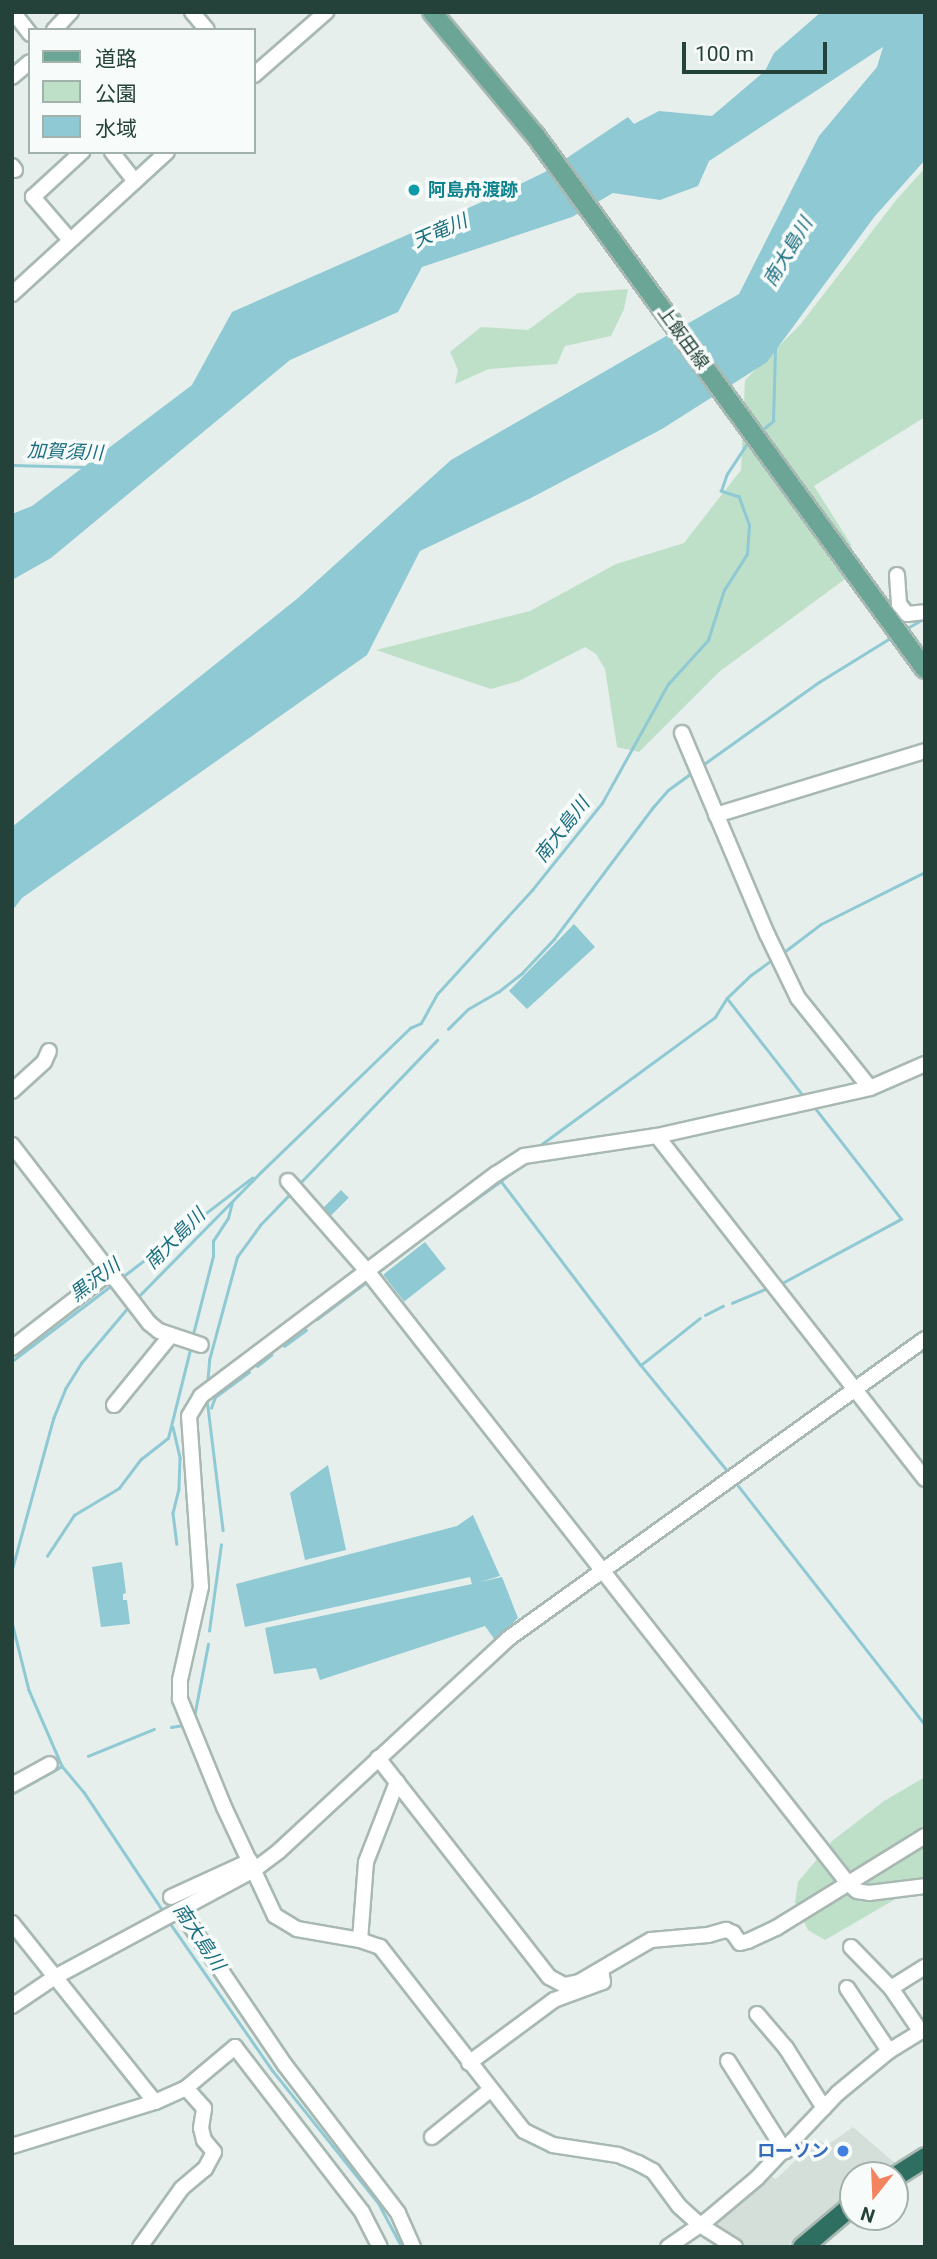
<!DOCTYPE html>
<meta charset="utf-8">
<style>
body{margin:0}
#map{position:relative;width:937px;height:2259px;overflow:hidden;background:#e6efeb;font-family:Roboto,"Noto Sans JP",sans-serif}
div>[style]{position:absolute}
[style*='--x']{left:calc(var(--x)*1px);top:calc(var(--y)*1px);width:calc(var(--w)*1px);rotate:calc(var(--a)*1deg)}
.built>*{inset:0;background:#d4dfda}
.green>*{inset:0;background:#bfe0c8}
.water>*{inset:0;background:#8ec9d4;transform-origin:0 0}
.stream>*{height:2.5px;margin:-1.25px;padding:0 1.25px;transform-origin:1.25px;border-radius:1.25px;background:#8ec9d4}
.roads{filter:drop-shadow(2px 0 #a8b8b2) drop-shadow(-2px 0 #a8b8b2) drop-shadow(0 2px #a8b8b2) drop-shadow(0 -2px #a8b8b2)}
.minor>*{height:14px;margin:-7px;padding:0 7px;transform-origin:7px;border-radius:7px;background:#fff}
.major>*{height:18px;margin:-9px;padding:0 9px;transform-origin:9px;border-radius:9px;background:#6aa596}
.highway>*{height:19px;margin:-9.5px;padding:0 9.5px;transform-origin:9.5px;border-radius:9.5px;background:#2f6f62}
.dots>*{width:19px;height:19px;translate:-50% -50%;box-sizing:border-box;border:4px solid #f7fbf9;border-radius:50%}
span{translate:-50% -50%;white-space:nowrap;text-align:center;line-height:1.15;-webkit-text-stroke:7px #f7fbf9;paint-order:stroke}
.culture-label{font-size:18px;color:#0d838f;font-weight:700}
.left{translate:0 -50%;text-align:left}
.street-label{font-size:18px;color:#24423a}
.shop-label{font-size:18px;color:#366cbe;font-weight:700}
.right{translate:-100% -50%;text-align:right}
.water-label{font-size:19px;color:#1c6f80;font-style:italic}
.frame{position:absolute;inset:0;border:14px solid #24423a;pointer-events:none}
.legend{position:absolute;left:28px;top:28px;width:228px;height:126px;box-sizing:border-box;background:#f7fbf9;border:2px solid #a3b1ad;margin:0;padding:9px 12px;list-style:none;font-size:21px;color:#24423a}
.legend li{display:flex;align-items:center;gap:14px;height:35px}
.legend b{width:35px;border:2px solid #a3b1ad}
.north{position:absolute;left:839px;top:2161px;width:70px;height:70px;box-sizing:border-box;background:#f7fbf9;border:2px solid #a3b1ad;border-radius:50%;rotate:198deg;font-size:19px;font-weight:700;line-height:28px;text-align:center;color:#24423a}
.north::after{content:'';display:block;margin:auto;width:24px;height:32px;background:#f4845f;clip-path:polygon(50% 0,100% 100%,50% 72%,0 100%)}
.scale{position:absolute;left:682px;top:42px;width:145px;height:32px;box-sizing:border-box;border:4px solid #24423a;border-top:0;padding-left:9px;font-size:21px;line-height:24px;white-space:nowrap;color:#24423a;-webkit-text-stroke:5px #f7fbf9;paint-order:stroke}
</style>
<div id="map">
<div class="built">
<i style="clip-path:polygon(853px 2127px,895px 2163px,878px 2175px,853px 2175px,853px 2192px,786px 2247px,746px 2247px,711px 2223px,765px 2173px,776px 2179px,817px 2140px,826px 2144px,832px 2142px)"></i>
</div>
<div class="green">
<i style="clip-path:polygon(925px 168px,925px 417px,814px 486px,852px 546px,829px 558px,845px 579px,719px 672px,639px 752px,617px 747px,605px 669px,596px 654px,585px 647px,519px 681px,491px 689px,376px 650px,530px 611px,616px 564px,684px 543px,741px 470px,745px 380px,800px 325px,897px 199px)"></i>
<i style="clip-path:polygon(628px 289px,624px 309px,611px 336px,565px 346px,557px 364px,489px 369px,455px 384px,458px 370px,450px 352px,481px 327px,528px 330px,578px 293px)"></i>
<i style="clip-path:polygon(925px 1777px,925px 1882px,825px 1940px,808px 1930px,795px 1902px,798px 1882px,832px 1841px,884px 1801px)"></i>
</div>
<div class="water">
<i style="clip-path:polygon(821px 12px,925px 12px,925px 160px,875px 216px,767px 362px,662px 429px,529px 499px,420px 551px,367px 655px,22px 898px,12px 911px,12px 827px,298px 598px,451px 460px,739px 294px,819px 136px,877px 67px,883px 47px,709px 161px,698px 186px,660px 200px,613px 193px,572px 217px,422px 267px,398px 312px,290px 360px,51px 558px,12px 580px,12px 514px,32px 506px,192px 385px,232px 312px,500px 194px,549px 170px,628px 117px,634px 124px,659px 111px,712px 116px,765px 71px,774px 53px)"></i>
<i style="clip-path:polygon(574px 924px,595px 947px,527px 1009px,509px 991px)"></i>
<i style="left:341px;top:1190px;width:11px;height:25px;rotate:45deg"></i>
<i style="left:425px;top:1242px;width:34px;height:53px;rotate:52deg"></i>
<i style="clip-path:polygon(328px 1465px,346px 1550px,305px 1560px,290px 1493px)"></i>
<i style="clip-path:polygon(473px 1515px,500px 1576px,480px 1582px,502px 1577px,518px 1618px,495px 1640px,485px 1626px,320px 1680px,316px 1668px,274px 1674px,265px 1628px,472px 1584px,470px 1577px,245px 1627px,236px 1584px,457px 1526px)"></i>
<i style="clip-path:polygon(122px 1562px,126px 1593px,123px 1594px,123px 1600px,127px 1600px,130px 1624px,101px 1627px,92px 1567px)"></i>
</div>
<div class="stream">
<i style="--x:761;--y:431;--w:16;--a:-40"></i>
<i style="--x:773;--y:421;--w:72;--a:-88.4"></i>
<i style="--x:12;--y:465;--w:74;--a:1.5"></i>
<i style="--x:904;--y:630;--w:24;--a:-30"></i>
<i style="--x:704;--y:764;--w:141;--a:-35.5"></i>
<i style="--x:819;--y:682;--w:86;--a:-31.7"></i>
<i style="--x:784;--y:952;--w:46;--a:-37.1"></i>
<i style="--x:821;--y:924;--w:116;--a:-26.6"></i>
<i style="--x:727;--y:998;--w:127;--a:52"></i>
<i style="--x:448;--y:1029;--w:28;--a:-45"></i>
<i style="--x:468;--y:1009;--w:34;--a:-30"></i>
<i style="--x:498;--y:992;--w:31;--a:-38"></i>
<i style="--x:522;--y:973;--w:47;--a:-46.7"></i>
<i style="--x:554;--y:939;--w:166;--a:-53.1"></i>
<i style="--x:654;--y:806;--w:21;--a:-49"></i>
<i style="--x:668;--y:790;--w:27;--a:-36"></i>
<i style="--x:539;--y:1146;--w:218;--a:-36.2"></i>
<i style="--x:715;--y:1017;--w:22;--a:-58"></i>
<i style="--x:727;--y:998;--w:33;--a:-44"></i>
<i style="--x:751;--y:975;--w:26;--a:-36"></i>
<i style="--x:519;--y:1168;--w:22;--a:144"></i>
<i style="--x:501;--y:1181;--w:230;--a:52.8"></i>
<i style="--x:640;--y:1364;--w:136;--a:50.7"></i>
<i style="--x:300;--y:1183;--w:198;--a:-46.2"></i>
<i style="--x:445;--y:1221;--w:69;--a:-35.5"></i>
<i style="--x:378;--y:1272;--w:74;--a:-37.3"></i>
<i style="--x:121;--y:1278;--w:165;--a:-37.4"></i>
<i style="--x:784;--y:1282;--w:133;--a:-28.3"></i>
<i style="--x:901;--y:1219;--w:143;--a:-127.9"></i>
<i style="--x:137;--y:1298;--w:178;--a:-45.5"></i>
<i style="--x:262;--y:1171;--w:206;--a:-44"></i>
<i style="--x:410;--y:1028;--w:12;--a:-24"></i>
<i style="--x:421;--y:1023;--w:33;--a:-61"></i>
<i style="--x:437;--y:994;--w:141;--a:-47.6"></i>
<i style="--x:532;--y:890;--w:112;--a:-51.2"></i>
<i style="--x:602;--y:803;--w:136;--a:-61"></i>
<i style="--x:668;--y:684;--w:59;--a:-47.7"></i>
<i style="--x:708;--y:640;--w:52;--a:-72.3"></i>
<i style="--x:724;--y:590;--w:43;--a:-57.4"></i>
<i style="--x:747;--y:554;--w:29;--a:-86"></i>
<i style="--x:749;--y:525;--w:30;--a:-110"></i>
<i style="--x:739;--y:497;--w:19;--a:-162"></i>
<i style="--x:721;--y:491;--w:18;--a:-71"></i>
<i style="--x:727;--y:474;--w:42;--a:-56.7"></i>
<i style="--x:732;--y:1303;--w:38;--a:-23"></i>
<i style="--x:705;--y:1315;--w:20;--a:-27"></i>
<i style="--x:317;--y:1319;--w:64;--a:-36.7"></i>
<i style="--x:193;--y:1334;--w:81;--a:-75.6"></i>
<i style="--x:213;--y:1256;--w:15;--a:-90"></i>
<i style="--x:213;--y:1241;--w:27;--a:-57"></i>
<i style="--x:228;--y:1218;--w:16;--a:-76"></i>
<i style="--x:284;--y:1346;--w:27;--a:-36"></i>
<i style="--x:12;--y:1361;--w:127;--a:-37.3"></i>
<i style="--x:641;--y:1365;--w:75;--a:-38.5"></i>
<i style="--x:257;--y:1366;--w:18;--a:-38"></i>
<i style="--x:207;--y:1385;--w:25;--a:-85"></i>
<i style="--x:209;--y:1360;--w:107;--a:-74.8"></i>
<i style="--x:237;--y:1257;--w:39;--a:-54"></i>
<i style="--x:260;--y:1225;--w:42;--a:-46"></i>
<i style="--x:207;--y:1399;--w:132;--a:83"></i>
<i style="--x:211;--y:1408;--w:12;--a:-70"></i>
<i style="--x:215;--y:1397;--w:42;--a:-36.3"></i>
<i style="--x:173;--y:1427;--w:32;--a:77"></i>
<i style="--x:180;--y:1458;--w:31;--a:92"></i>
<i style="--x:179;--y:1489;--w:25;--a:104"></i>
<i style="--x:173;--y:1513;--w:31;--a:83"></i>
<i style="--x:737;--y:1484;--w:306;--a:52"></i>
<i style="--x:47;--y:1556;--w:49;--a:-56.6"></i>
<i style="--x:74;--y:1515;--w:52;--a:-31"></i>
<i style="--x:119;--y:1488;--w:36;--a:-53"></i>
<i style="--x:141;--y:1459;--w:34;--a:-38"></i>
<i style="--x:168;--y:1438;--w:91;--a:-76"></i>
<i style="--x:12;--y:1569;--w:156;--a:-74.7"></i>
<i style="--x:53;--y:1419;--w:32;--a:-68"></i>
<i style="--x:65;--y:1389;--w:31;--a:-58"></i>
<i style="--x:81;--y:1363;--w:76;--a:-49.8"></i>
<i style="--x:12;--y:1622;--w:70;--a:76"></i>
<i style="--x:29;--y:1690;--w:83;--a:66.5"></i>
<i style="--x:62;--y:1766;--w:34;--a:50"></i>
<i style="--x:84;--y:1792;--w:143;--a:56.4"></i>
<i style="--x:209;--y:1631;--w:87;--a:-82.1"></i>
<i style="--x:194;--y:1717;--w:74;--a:-79.1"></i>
<i style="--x:171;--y:1727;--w:12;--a:-9"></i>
<i style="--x:88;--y:1756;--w:71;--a:-22.2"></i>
<i style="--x:12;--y:1794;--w:57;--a:-29.2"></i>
<i style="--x:170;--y:1923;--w:180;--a:55.2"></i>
<i style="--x:273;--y:2071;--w:170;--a:51.4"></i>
<i style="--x:379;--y:2204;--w:49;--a:61.9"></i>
</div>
<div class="roads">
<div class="minor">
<i style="--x:13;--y:12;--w:28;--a:52"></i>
<i style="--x:192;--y:12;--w:23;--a:50"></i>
<i style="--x:54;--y:30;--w:25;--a:-47"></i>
<i style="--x:254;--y:75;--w:96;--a:-41.2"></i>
<i style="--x:12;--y:77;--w:23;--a:-40"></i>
<i style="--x:112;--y:152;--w:37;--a:52"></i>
<i style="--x:12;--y:166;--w:5;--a:53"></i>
<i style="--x:70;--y:240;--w:57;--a:-130.7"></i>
<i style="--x:33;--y:197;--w:67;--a:-42.6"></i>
<i style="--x:12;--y:294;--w:210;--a:-42.5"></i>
<i style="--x:897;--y:575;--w:29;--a:86"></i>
<i style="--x:899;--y:604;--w:13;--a:51"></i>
<i style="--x:907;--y:614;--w:18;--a:-6"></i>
<i style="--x:682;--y:733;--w:218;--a:67.1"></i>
<i style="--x:767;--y:934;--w:71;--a:64.2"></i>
<i style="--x:798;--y:998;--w:115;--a:51.3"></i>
<i style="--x:716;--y:815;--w:219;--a:-17"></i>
<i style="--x:12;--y:1091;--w:43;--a:-42.2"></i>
<i style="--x:44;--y:1062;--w:12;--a:-66"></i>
<i style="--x:657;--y:1136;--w:435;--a:52"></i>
<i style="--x:12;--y:1145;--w:225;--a:52.4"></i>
<i style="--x:149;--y:1323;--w:13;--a:39"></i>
<i style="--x:159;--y:1331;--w:44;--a:18.4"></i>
<i style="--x:288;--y:1181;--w:121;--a:48.7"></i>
<i style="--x:368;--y:1272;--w:776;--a:51.86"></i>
<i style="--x:847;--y:1882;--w:13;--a:42"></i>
<i style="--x:857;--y:1891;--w:12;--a:9"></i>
<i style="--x:869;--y:1893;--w:56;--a:-7.1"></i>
<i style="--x:12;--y:1348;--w:124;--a:-37.8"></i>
<i style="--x:114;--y:1405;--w:90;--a:-50.8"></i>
<i style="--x:378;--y:1758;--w:278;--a:52"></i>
<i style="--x:549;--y:1977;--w:17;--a:28"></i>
<i style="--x:564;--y:1985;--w:15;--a:-11"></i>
<i style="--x:579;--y:1982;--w:83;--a:-30.3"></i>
<i style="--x:651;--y:1940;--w:57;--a:-5"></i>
<i style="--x:708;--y:1935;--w:19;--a:-16"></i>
<i style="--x:726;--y:1930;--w:8;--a:23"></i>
<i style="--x:733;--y:1933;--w:12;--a:55"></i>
<i style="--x:740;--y:1943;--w:8;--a:-14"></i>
<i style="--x:748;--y:1941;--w:31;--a:-25"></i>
<i style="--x:776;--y:1928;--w:175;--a:-31.7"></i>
<i style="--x:12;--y:1785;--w:43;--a:-28.9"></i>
<i style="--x:171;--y:1897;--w:87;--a:-24.5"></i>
<i style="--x:180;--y:1910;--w:187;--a:55.9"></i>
<i style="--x:285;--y:2065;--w:186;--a:52.6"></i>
<i style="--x:398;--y:2213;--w:37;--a:66"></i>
<i style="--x:12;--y:1923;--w:229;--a:51.4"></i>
<i style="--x:155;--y:2102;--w:34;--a:-24"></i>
<i style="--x:186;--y:2088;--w:64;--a:-39.9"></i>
<i style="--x:235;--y:2047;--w:208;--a:52.4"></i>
<i style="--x:362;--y:2212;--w:39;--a:63"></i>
<i style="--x:360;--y:1940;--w:78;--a:-85.6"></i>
<i style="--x:366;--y:1862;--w:86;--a:-68.8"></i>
<i style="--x:851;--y:1947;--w:57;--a:45.7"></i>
<i style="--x:891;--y:1988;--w:53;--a:55.7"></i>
<i style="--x:847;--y:1988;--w:76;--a:56.3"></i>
<i style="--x:891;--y:1988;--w:40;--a:-32"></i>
<i style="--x:12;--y:2006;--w:52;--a:-34"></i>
<i style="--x:55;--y:1977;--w:226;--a:-28.3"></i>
<i style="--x:254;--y:1870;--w:31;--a:-37"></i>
<i style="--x:279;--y:1851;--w:313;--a:-42.8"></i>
<i style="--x:509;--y:1638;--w:512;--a:-35.71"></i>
<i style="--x:757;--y:2014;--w:45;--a:49.5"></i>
<i style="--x:786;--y:2048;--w:71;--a:57.7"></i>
<i style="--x:728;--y:2061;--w:107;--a:57.7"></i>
<i style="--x:469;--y:2063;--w:106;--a:-36.5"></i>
<i style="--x:554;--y:2000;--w:52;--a:-20.2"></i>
<i style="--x:603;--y:1982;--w:12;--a:-99"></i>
<i style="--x:432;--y:2137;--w:75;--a:-39"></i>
<i style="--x:12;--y:2146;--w:150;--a:-17.1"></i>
<i style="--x:140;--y:2247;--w:72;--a:-54.6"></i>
<i style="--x:182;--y:2188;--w:30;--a:-40"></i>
<i style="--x:205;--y:2169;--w:19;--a:-62"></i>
<i style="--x:214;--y:2152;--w:16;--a:-130"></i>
<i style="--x:204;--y:2140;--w:12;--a:-104"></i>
<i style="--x:201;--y:2128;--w:20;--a:-81"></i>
<i style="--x:204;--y:2108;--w:27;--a:-132"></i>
<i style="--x:668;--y:2247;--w:46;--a:-34.4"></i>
<i style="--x:706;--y:2221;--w:67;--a:-40.1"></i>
<i style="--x:757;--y:2178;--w:117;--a:-46.4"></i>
<i style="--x:838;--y:2093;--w:66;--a:-39.5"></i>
<i style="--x:889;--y:2051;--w:42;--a:-31.4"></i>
<i style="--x:735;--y:2247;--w:41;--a:-147.8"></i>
<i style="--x:700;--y:2225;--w:28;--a:-138"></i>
<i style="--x:679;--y:2206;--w:44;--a:-126.6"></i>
<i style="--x:653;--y:2171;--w:17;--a:-152"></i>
<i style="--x:638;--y:2163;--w:22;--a:-158"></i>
<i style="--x:618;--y:2155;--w:66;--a:-171.3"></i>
<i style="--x:553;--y:2145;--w:32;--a:-154"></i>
<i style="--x:524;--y:2131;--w:234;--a:-128"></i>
<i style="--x:380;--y:1947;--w:21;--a:-161"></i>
<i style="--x:360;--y:1940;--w:64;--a:-170.1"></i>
<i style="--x:297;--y:1929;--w:26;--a:-149"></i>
<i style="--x:275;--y:1916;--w:120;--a:-115.1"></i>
<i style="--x:224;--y:1807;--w:117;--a:-112.2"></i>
<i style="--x:180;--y:1699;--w:19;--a:-90"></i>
<i style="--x:180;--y:1680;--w:95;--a:-77.3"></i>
<i style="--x:201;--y:1587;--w:171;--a:-94"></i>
<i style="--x:189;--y:1416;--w:23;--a:-59"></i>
<i style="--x:201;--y:1396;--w:369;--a:-37"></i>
<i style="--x:496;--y:1174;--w:33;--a:-33"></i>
<i style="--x:524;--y:1156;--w:134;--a:-8.6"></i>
<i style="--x:657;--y:1136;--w:218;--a:-12.7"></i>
<i style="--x:870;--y:1088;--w:60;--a:-23.6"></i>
</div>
<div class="major">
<i style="--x:432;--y:12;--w:160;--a:50.1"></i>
<i style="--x:535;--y:135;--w:661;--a:53.86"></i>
</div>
<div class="highway">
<i style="--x:895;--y:2176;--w:36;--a:-32"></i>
<i style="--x:802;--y:2247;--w:67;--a:-40.1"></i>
</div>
</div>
<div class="dots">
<i style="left:414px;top:190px;background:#0f9aa8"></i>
<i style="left:843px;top:2151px;background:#3f7fe0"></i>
</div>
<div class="culture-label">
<span class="left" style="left:428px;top:190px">阿島舟渡跡</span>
</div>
<div class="street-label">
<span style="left:683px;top:338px;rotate:54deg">上飯田線</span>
</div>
<div class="shop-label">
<span class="right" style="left:829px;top:2151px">ローソン</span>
</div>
<div class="water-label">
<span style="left:440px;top:231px;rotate:-23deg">天竜川</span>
<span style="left:788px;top:252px;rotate:-59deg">南大島川</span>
<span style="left:65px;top:452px;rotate:2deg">加賀須川</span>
<span style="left:562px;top:830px;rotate:-52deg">南大島川</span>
<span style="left:175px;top:1239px;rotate:-45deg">南大島川</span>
<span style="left:95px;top:1280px;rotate:-37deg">黒沢川</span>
<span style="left:199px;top:1937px;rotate:56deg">南大島川</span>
</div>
<div class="frame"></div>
<ul class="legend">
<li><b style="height:9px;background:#6aa596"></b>道路</li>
<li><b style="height:19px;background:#bfe0c8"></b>公園</li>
<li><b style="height:19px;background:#8ec9d4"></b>水域</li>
</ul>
<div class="north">N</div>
<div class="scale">100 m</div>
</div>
